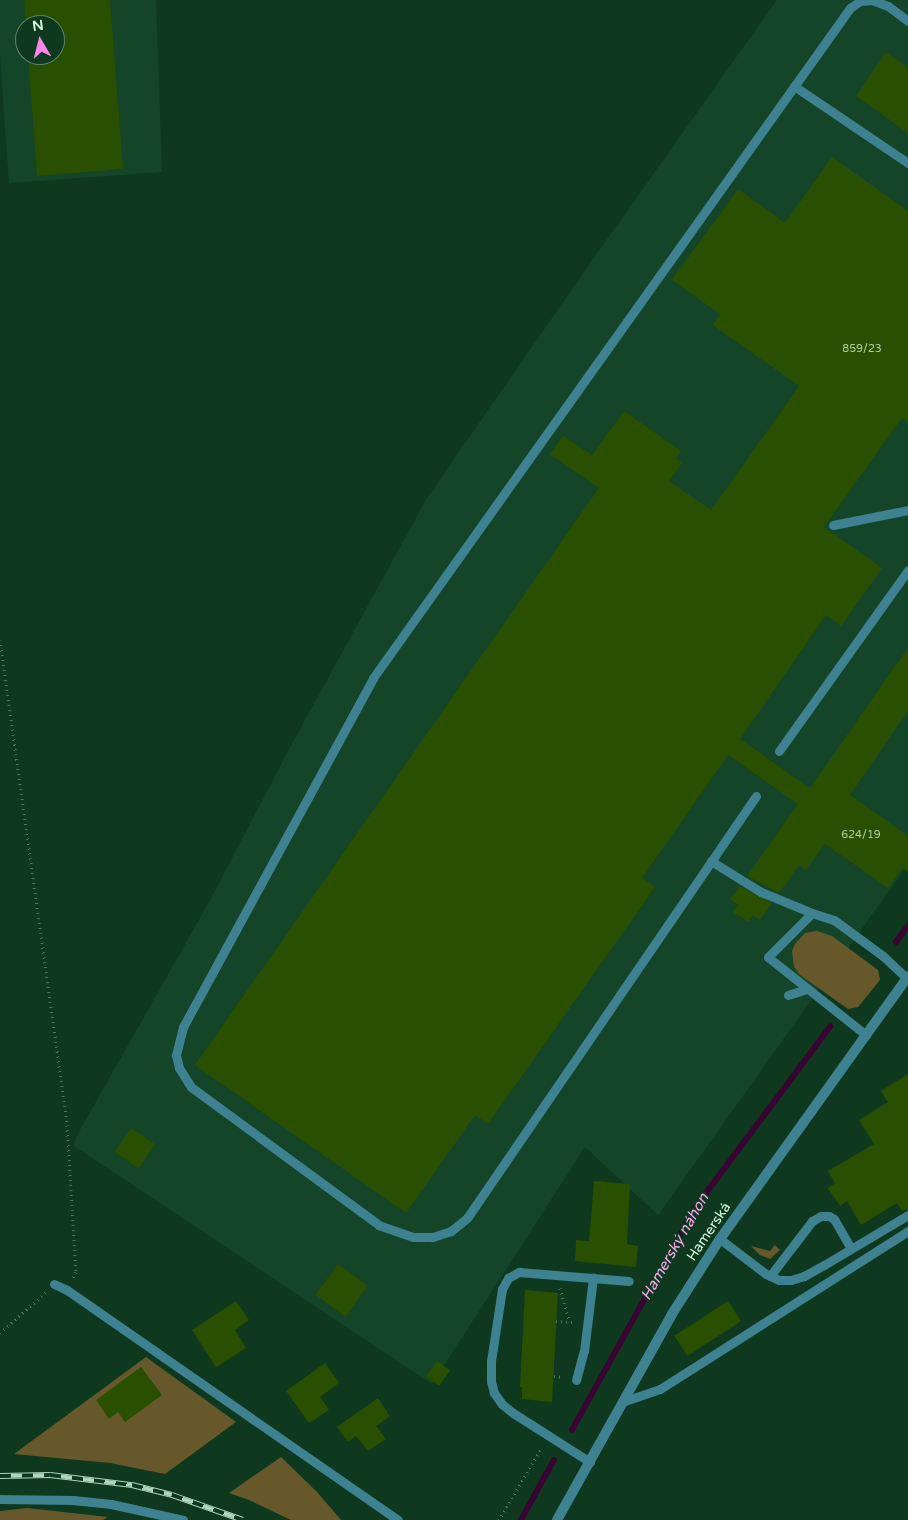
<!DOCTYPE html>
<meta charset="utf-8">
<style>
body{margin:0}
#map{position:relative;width:908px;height:1520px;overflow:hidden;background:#0e391f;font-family:"Varela Round",sans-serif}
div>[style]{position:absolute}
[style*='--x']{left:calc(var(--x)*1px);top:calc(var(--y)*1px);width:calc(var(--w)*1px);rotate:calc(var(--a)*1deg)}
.built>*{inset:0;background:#154528}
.green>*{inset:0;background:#66582b}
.stream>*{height:5.5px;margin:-2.75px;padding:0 2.75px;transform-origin:2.75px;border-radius:2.75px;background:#380532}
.building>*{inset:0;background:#294f00;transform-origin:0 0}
.path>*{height:3px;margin-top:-1.5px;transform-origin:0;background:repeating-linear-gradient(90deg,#4a7459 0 1px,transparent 0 5px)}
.service>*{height:9px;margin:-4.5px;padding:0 4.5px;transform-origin:4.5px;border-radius:4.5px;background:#3e8190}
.tertiary>*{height:10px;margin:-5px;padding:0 5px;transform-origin:5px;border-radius:5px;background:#3e8190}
.rail>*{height:5.5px;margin-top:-2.75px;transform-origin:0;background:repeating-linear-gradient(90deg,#0e391f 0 11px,#aed6ba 0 22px);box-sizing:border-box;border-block:1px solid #aed6ba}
span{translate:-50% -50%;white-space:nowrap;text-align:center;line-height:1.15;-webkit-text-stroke:4px #0e391f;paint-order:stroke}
.number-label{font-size:11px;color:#a7cea4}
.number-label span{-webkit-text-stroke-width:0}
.street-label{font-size:14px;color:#d1f8db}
.water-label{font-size:15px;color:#f9a7ea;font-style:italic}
.north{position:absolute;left:15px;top:15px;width:50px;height:50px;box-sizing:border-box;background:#0e391f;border:1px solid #5c856a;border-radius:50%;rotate:352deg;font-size:14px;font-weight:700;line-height:20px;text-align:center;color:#d1f8db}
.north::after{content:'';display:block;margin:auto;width:18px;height:22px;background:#fa87e7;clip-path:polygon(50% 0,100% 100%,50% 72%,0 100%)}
</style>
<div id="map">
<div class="built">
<i style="clip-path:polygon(evenodd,0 0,156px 0,162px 172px,9px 183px,0 55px,0 0,25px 25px,55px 25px,55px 55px,25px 55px,25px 25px)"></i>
<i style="clip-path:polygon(777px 0,908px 0,908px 864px,658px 1215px,585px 1147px,432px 1384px,74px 1146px,75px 1139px,209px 902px,294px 740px,427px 498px,593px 259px)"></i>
</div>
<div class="green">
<i style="clip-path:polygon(817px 931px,832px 936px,878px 970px,880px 980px,858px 1007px,848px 1009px,800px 975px,794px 967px,792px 951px,795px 944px,805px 933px)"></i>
<i style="clip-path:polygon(775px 1245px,780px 1250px,770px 1259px,760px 1255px,751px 1246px,770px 1251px)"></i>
<i style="clip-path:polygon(146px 1357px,236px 1422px,165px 1474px,110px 1463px,14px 1454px)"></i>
<i style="clip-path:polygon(281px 1457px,317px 1492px,341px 1520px,291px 1520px,249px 1500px,229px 1493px)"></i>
<i style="clip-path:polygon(27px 1508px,108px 1517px,103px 1520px,0 1520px,0 1511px)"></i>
</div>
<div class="stream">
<i style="--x:896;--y:942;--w:20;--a:-53"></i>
<i style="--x:572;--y:1430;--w:254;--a:-61"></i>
<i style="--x:695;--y:1208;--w:226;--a:-53.3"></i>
<i style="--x:521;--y:1520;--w:68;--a:-61.2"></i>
</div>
<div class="building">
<i style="clip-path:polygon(24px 0,110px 0,123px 169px,37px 176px,28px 55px,55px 55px,55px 25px,26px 25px)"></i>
<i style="clip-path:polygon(886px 52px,908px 68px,908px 133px,856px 96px)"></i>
<i style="clip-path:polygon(832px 157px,908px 211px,908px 423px,902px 418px,824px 527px,882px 568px,841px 626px,826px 615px,740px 739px,810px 788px,908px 648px,908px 711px,850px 795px,908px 836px,908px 872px,902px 868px,888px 888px,825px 844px,806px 870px,799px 865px,779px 893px,747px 876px,798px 804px,728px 755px,642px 878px,655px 887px,488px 1124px,475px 1115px,406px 1213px,195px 1065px,599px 488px,550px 454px,563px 436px,592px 455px,624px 411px,681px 451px,676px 458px,682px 463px,669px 481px,711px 510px,799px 386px,713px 325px,720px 314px,672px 280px,738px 189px,785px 223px)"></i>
<i style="clip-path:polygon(740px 886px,772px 903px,760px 920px,753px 915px,748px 922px,733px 912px,738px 905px,730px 899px)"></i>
<i style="clip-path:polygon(908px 1074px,908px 1209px,902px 1211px,897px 1203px,861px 1225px,847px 1201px,840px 1206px,828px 1188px,835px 1183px,828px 1171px,874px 1144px,859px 1120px,888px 1102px,881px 1091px)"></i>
<i style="left:131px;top:1128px;width:29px;height:29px;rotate:34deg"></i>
<i style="clip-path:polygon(594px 1181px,630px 1184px,627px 1244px,638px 1246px,636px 1267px,575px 1261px,576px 1240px,589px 1241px)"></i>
<i style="left:338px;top:1264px;width:37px;height:38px;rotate:36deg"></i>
<i style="clip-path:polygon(525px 1290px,558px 1293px,552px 1402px,522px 1399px,522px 1387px,520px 1387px)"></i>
<i style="clip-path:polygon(236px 1301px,249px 1320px,235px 1330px,246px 1348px,216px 1367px,192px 1330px)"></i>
<i style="left:728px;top:1301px;width:24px;height:64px;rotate:57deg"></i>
<i style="left:437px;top:1361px;width:16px;height:19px;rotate:35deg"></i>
<i style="clip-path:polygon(325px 1363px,339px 1383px,320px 1397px,329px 1410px,309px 1423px,286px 1391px)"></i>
<i style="clip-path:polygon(141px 1367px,162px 1395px,125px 1422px,118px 1412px,109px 1419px,96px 1400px)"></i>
<i style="clip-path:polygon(378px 1398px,390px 1416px,376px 1426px,386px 1439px,368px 1451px,356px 1436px,348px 1442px,337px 1427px)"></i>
</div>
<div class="path">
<i style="--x:0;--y:640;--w:490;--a:82.1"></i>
<i style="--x:67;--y:1125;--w:147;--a:86.5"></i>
<i style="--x:76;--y:1272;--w:7;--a:117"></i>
<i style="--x:560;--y:1288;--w:35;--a:74"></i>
<i style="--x:556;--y:1321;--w:16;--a:4"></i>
<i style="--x:0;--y:1333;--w:62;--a:-41.7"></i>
<i style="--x:554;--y:1376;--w:9;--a:6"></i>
<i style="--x:499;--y:1520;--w:85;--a:-59.5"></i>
</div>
<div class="service">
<i style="--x:794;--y:86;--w:138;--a:34"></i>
<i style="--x:833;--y:525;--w:76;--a:-11.3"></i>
<i style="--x:779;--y:751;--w:222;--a:-54.5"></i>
<i style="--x:756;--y:796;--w:511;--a:124.4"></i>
<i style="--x:467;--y:1218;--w:21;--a:141"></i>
<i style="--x:451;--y:1231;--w:20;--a:162"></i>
<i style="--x:432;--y:1237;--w:19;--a:180"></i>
<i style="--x:413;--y:1237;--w:36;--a:-161"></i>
<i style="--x:379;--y:1225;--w:233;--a:-143.7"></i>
<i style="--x:191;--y:1087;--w:22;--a:-122"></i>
<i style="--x:179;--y:1068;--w:13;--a:-103"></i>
<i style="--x:176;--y:1055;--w:29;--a:-76"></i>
<i style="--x:183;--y:1027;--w:397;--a:-61.4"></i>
<i style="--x:373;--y:678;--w:822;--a:-54.55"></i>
<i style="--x:850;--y:8;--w:12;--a:-35"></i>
<i style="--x:860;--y:1;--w:12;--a:-5"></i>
<i style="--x:872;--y:0;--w:17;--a:21"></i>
<i style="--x:888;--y:6;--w:25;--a:37"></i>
<i style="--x:711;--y:861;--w:59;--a:31.8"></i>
<i style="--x:761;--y:892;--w:55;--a:22.4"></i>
<i style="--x:788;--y:995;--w:19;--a:-18"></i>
<i style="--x:866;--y:1035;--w:125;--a:-141.5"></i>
<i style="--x:768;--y:957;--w:62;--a:-45"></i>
<i style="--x:812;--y:913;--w:23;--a:18"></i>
<i style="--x:834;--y:920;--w:61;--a:36.3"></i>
<i style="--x:883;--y:956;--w:34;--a:43"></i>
<i style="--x:720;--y:1239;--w:58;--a:37.3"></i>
<i style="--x:766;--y:1274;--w:14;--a:25"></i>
<i style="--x:779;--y:1280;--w:12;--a:0"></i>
<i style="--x:791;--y:1280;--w:14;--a:-17"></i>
<i style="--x:804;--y:1276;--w:23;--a:-29"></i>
<i style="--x:824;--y:1265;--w:98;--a:-30.8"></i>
<i style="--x:770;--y:1276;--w:69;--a:-52.6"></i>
<i style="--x:812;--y:1221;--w:10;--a:-29"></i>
<i style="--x:821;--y:1216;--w:8;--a:0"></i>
<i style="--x:829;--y:1216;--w:6;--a:31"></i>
<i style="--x:834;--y:1219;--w:34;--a:60"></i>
<i style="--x:54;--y:1284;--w:14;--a:25"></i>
<i style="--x:67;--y:1290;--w:403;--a:34.8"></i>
<i style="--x:576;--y:1380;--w:30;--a:-75"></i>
<i style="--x:584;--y:1351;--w:74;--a:-83"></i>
<i style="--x:622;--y:1402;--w:40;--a:-18.9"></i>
<i style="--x:660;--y:1389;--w:294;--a:-32.5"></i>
<i style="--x:590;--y:1462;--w:91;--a:-147.5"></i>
<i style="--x:513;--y:1413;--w:14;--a:-141"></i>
<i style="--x:502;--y:1404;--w:14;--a:-126"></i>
<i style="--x:494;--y:1393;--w:12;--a:-104"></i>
<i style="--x:491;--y:1381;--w:20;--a:-90"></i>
<i style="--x:491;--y:1361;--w:73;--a:-81.3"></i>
<i style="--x:502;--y:1289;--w:13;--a:-61"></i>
<i style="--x:508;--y:1278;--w:13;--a:-29"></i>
<i style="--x:519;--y:1272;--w:110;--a:4.7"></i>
<i style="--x:0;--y:1499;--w:73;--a:0.8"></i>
<i style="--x:73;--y:1500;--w:38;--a:6"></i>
<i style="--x:111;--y:1504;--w:74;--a:12.5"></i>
</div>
<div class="tertiary">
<i style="--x:557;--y:1520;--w:236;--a:-60.8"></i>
<i style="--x:672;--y:1314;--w:89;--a:-57.4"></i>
<i style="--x:720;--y:1239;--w:323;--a:-54.4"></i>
</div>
<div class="rail">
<i style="--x:0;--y:1476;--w:50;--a:-1.1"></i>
<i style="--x:50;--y:1475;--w:83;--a:7"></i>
<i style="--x:132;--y:1485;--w:41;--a:14"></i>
<i style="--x:172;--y:1495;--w:75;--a:19.4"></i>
</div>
<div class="number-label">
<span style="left:862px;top:349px">859/23</span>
<span style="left:861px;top:835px">624/19</span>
</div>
<div class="street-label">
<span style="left:709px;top:1232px;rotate:-56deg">Hamerská</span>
</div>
<div class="water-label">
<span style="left:675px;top:1247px;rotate:-60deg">Hamerský náhon</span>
</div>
<div class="north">N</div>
</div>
